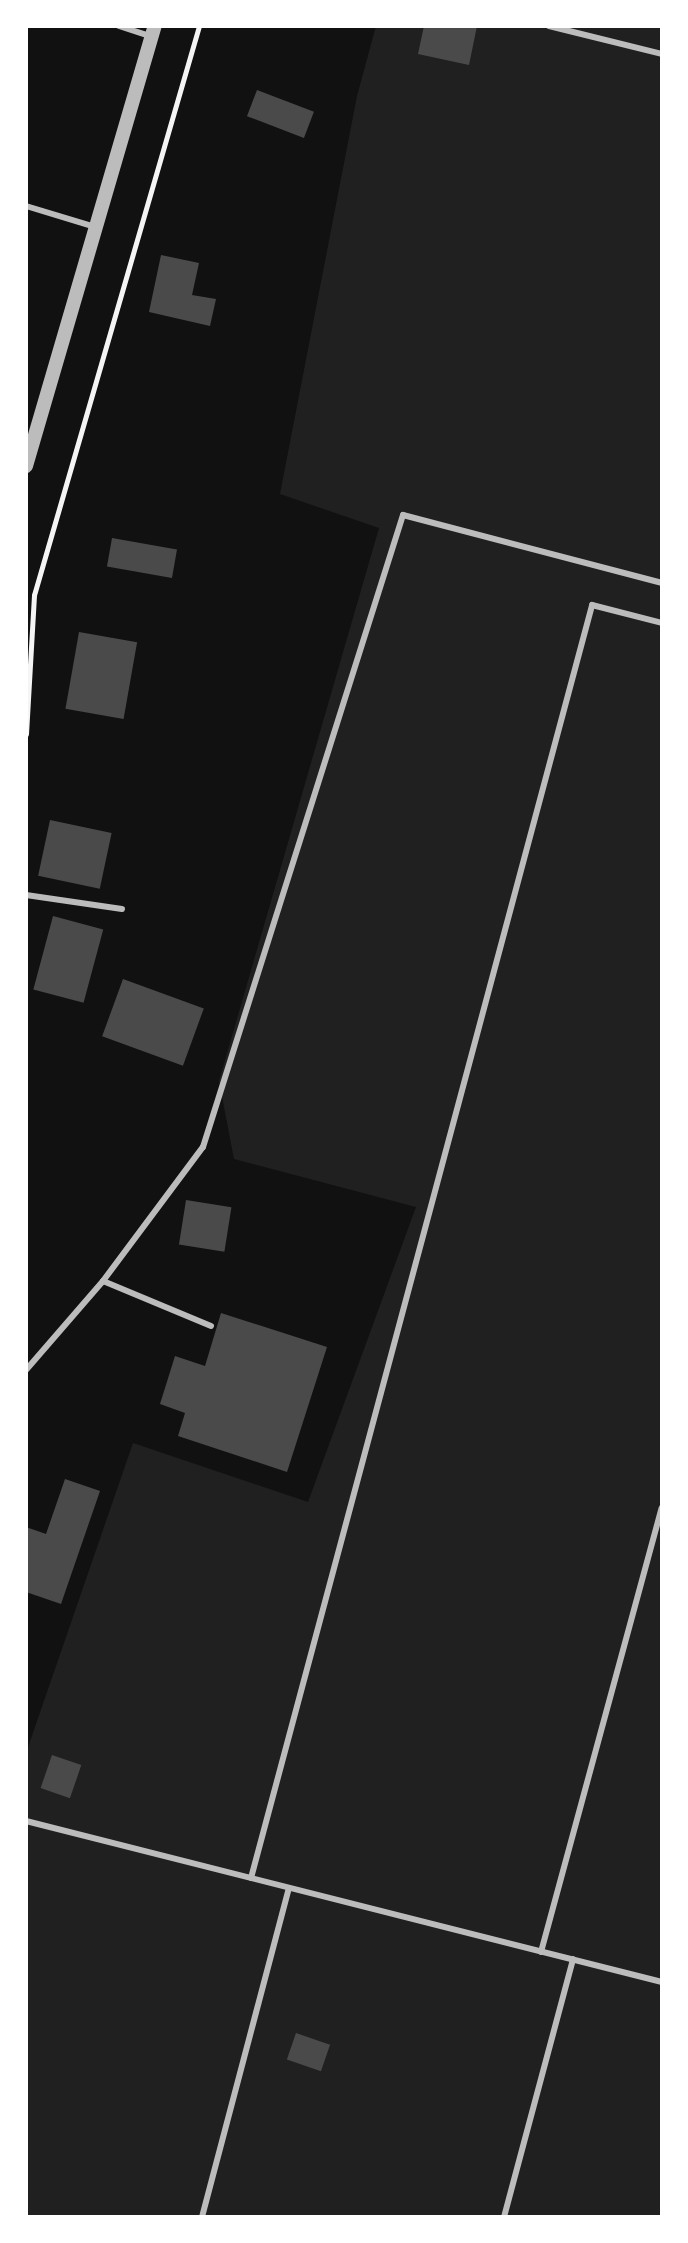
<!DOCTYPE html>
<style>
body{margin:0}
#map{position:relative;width:688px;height:2243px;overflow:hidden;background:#111;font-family:Mulish,sans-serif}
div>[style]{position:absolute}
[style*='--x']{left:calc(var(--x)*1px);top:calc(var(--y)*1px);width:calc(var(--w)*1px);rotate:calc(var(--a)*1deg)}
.green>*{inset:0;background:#202020}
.building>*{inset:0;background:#4a4a4a;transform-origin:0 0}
.path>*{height:5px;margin:-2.5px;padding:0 2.5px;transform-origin:2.5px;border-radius:2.5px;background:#f5f5f5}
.service>*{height:6px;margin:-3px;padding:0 3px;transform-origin:3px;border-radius:3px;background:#bcbcbc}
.tertiary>*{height:14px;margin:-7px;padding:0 7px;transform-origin:7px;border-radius:7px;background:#bcbcbc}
span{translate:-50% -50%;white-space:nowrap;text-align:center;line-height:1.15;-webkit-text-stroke:7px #fff;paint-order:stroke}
.frame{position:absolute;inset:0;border:28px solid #fff;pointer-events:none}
</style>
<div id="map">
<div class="green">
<i style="clip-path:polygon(376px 26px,662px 26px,662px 2217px,26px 2217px,26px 1753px,133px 1443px,308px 1502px,416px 1207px,234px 1159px,219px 1081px,379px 528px,280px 494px,357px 96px)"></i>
</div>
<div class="building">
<i style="clip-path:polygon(424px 26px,477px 26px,469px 65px,418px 54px)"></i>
<i style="left:257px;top:90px;width:61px;height:28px;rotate:21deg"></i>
<i style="clip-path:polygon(161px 255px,199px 263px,192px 295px,216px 299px,210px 326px,149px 312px)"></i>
<i style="left:112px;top:538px;width:66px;height:29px;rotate:10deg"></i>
<i style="left:79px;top:632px;width:59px;height:78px;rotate:10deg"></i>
<i style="left:50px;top:820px;width:63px;height:57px;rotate:12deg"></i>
<i style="left:53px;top:916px;width:52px;height:76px;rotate:15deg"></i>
<i style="left:123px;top:979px;width:86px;height:61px;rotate:20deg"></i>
<i style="left:186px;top:1200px;width:46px;height:45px;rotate:9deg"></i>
<i style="clip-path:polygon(221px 1313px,327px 1347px,287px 1472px,178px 1436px,185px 1413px,160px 1404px,175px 1356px,205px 1366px)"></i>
<i style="clip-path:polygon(65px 1479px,100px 1491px,61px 1604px,26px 1592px,26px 1527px,46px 1534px)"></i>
<i style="left:52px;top:1755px;width:31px;height:35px;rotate:19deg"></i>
<i style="left:296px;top:2033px;width:36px;height:28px;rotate:19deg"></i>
</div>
<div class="path">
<i style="--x:26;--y:734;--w:139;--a:-86.7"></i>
<i style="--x:34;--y:595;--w:592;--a:-73.83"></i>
</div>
<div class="service">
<i style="--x:119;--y:26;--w:32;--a:18"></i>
<i style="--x:549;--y:26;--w:116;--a:13.9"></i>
<i style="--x:26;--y:206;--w:72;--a:16.9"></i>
<i style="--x:26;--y:895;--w:97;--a:8.3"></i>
<i style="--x:103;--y:1281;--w:117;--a:22.6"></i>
<i style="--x:26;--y:1370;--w:118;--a:-49.1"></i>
<i style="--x:103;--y:1281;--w:167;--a:-53.3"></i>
<i style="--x:203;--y:1147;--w:663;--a:-72.44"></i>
<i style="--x:403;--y:515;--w:268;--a:14.7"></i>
<i style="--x:26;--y:1821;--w:656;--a:14.21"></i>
<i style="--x:251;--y:1878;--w:1318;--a:-75"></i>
<i style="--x:592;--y:605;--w:72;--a:14.4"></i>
<i style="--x:541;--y:1952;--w:460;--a:-74.8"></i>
<i style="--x:202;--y:2217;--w:340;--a:-75.2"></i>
<i style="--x:504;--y:2217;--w:267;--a:-75"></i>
</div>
<div class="tertiary">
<i style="--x:26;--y:466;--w:459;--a:-73.7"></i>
</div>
<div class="frame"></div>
</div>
